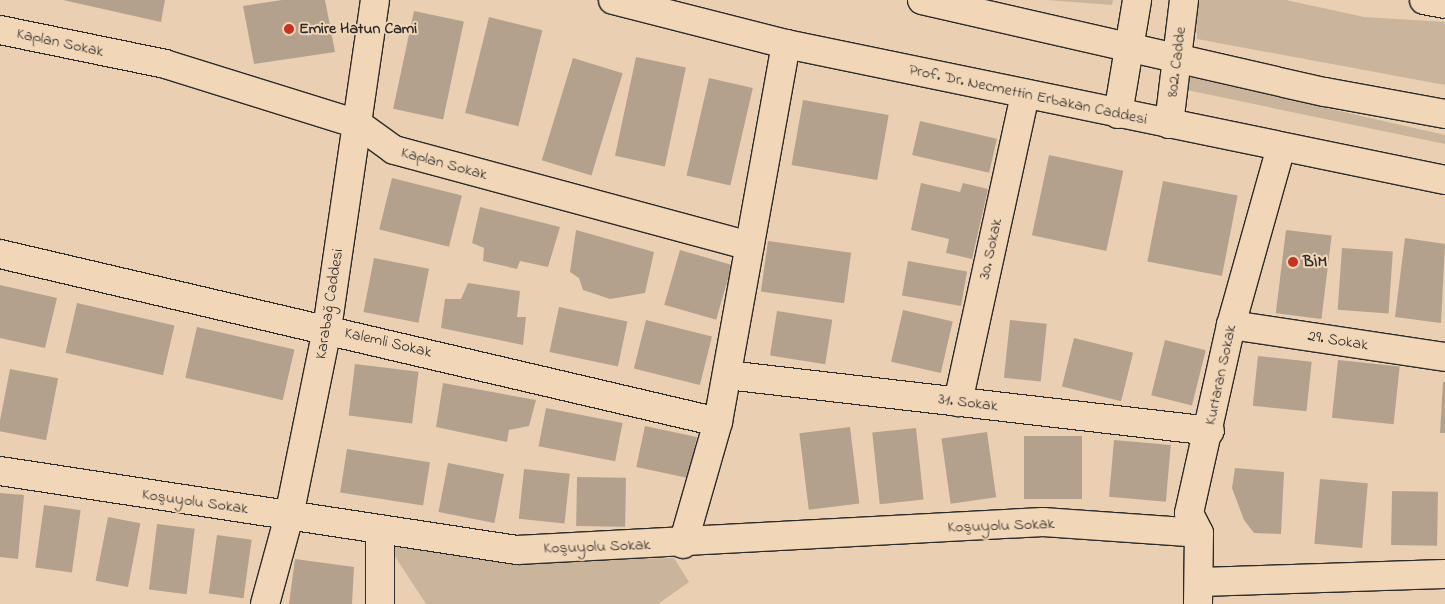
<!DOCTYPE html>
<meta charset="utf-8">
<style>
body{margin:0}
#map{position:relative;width:1445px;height:604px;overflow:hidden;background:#eacfb2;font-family:"Indie Flower",sans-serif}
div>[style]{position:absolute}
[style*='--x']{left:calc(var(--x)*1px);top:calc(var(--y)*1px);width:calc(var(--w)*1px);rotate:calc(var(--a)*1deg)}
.green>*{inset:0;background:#cab49c}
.building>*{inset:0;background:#b4a18d;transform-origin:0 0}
.roads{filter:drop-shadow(1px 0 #2b2b2b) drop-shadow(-1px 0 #2b2b2b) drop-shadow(0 1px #2b2b2b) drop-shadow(0 -1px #2b2b2b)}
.minor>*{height:28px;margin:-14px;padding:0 14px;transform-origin:14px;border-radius:14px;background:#f2d6b8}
.major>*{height:28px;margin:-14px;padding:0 14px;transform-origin:14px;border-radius:14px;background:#f2d6b8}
.dots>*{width:14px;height:14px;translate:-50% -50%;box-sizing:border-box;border:2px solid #f2d6b8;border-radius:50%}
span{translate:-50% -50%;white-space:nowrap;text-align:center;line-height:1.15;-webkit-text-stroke:4px #f2d6b8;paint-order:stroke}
.poi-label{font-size:16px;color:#2b2b2b;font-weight:700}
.left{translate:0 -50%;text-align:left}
.street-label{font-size:16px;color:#2b2b2b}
</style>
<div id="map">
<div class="green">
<i style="clip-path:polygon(1047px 0,1113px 0,1112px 5px)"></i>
<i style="clip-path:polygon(1195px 0,1286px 0,1364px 17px,1445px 22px,1445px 85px,1197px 39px)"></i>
<i style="clip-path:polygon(1185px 76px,1445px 135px,1445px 144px,1182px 89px)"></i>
<i style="clip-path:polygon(383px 538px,519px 562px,674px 558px,689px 582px,658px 604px,426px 604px)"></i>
</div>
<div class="building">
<i style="clip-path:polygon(63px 0,165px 0,161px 22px)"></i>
<i style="clip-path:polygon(282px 0,325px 0,335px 52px,254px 64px,243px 6px)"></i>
<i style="left:414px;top:11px;width:51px;height:100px;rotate:12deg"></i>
<i style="left:489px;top:17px;width:55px;height:99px;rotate:14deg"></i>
<i style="left:636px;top:57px;width:51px;height:101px;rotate:12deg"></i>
<i style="left:573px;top:58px;width:52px;height:107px;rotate:17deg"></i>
<i style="left:709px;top:78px;width:45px;height:100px;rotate:13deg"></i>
<i style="left:803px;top:100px;width:87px;height:66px;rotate:10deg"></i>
<i style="left:920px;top:121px;width:79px;height:35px;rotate:13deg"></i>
<i style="left:1049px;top:155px;width:76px;height:82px;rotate:12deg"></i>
<i style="left:392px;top:178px;width:72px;height:53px;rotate:14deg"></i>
<i style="left:1163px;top:181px;width:76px;height:82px;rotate:11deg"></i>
<i style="clip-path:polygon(921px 183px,960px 192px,963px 183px,988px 189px,972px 259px,946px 253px,949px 239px,911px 230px)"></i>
<i style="clip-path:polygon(480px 207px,560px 227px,548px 267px,520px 261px,517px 269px,483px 261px,484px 248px,472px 243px)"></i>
<i style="clip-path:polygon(576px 230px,654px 252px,645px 293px,610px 299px,583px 290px,579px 278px,570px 272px)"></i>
<i style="left:1286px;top:230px;width:46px;height:84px;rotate:7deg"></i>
<i style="clip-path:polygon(1405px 238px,1445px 244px,1441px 323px,1395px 317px)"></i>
<i style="left:768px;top:241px;width:84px;height:51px;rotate:8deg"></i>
<i style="left:1342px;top:248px;width:51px;height:62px;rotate:4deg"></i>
<i style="left:680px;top:250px;width:54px;height:57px;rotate:16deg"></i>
<i style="left:374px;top:258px;width:56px;height:55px;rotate:11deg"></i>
<i style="left:908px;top:261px;width:60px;height:35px;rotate:10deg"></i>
<i style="clip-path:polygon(468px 283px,520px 291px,517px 317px,526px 317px,523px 345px,441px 328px,445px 299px,461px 299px)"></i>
<i style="clip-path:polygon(0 285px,57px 298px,45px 348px,0 338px)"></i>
<i style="left:77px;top:303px;width:100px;height:51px;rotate:13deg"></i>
<i style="left:559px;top:307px;width:70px;height:46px;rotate:12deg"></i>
<i style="left:903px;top:310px;width:51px;height:53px;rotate:13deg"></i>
<i style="left:777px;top:311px;width:56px;height:45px;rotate:9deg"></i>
<i style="left:646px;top:320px;width:68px;height:50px;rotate:14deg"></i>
<i style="left:1010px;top:320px;width:37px;height:58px;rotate:6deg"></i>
<i style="left:197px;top:327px;width:100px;height:52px;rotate:13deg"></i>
<i style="left:1074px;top:338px;width:61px;height:50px;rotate:14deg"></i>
<i style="left:1165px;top:340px;width:42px;height:57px;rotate:14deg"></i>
<i style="left:1258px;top:356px;width:54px;height:50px;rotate:6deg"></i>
<i style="left:1338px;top:360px;width:62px;height:58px;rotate:6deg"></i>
<i style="left:355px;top:364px;width:64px;height:52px;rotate:7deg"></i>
<i style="left:10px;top:369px;width:49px;height:63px;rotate:11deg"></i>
<i style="clip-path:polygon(1443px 382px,1445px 382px,1445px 433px,1440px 433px)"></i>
<i style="clip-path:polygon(443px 383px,536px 400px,529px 426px,509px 430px,507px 442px,436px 427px)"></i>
<i style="left:546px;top:408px;width:78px;height:39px;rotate:11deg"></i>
<i style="left:645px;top:426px;width:53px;height:42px;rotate:12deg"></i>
<i style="left:850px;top:427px;width:77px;height:51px;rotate:83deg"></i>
<i style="left:916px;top:428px;width:72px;height:44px;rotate:84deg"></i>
<i style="left:987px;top:432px;width:66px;height:46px;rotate:82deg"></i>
<i style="left:1024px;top:436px;width:58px;height:63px"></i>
<i style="left:1114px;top:440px;width:57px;height:57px;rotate:5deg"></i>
<i style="left:347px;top:449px;width:84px;height:44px;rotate:9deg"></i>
<i style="left:448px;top:463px;width:57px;height:50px;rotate:11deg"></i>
<i style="clip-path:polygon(1235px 468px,1284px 472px,1281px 534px,1254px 533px,1244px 520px,1232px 488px)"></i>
<i style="left:524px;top:469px;width:46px;height:50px;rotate:6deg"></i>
<i style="left:577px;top:477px;width:49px;height:49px;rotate:1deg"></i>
<i style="left:1320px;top:479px;width:48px;height:65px;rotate:5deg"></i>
<i style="left:1392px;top:491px;width:46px;height:54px;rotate:1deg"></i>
<i style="clip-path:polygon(0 493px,24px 495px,18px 559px,0 557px)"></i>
<i style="left:44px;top:505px;width:37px;height:63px;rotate:8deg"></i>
<i style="left:108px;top:517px;width:33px;height:65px;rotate:11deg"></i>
<i style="left:157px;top:524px;width:38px;height:66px;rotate:7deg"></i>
<i style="left:217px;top:535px;width:35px;height:59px;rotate:8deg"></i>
<i style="clip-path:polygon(295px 559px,354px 567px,352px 604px,289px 604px)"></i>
</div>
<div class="roads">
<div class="minor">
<i style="--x:1424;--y:0;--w:21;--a:11"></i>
<i style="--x:0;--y:30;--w:168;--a:11.6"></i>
<i style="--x:165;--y:64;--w:202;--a:17.3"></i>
<i style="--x:358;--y:124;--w:44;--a:35.8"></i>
<i style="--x:394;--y:150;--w:368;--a:15.1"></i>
<i style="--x:1118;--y:114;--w:116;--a:-80.5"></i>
<i style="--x:1169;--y:124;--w:125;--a:-83.1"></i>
<i style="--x:0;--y:254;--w:737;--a:13.17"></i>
<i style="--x:1231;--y:325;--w:216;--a:8.5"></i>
<i style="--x:727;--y:375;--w:486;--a:6.6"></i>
<i style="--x:958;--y:402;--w:314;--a:-77.7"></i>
<i style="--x:0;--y:471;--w:523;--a:8.69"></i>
<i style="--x:517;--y:550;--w:527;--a:-3.05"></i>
<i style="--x:1043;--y:522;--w:156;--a:4"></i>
<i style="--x:380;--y:529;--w:75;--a:90"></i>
<i style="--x:683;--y:544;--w:127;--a:-74"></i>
<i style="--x:718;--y:422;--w:384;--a:-79.8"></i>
<i style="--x:1200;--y:582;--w:245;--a:-1.9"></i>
<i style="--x:265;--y:604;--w:91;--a:-74.7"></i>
<i style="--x:289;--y:516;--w:191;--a:-78.5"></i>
<i style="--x:327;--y:329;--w:332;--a:-81.7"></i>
<i style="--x:1198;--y:604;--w:71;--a:-89.2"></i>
<i style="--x:1199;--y:533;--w:22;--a:-117"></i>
<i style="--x:1189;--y:513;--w:193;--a:-77.4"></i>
<i style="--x:1231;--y:325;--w:185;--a:-74.3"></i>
</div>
<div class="major">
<i style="--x:613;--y:0;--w:179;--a:14.3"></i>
<i style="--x:786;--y:44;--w:673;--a:11.66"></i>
<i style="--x:922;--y:0;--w:413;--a:12.9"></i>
<i style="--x:1325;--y:92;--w:122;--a:10.4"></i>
</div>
</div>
<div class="dots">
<i style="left:289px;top:29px;background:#c8321e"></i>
<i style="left:1293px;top:262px;background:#c8321e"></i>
</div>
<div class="poi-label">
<span class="left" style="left:299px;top:29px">Emire Hatun Cami</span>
<span class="left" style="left:1303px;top:262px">BİM</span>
</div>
<div class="street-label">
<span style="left:60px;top:43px;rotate:12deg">Kaplan Sokak</span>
<span style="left:1177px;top:62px;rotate:-83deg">802. Cadde</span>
<span style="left:1028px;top:95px;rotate:12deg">Prof. Dr. Necmettin Erbakan Caddesi</span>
<span style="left:444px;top:164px;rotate:15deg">Kaplan Sokak</span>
<span style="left:991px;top:249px;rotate:-78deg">30. Sokak</span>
<span style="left:330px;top:304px;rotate:-81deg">Karabağ Caddesi</span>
<span style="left:1338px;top:341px;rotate:9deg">29. Sokak</span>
<span style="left:388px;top:343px;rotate:13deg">Kalemli Sokak</span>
<span style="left:1221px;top:375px;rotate:-78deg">Kurtaran Sokak</span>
<span style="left:968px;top:403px;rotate:7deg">31. Sokak</span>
<span style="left:195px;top:502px;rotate:8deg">Koşuyolu Sokak</span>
<span style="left:1001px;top:526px;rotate:-2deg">Koşuyolu Sokak</span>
<span style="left:597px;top:547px;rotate:-2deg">Koşuyolu Sokak</span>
</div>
</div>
